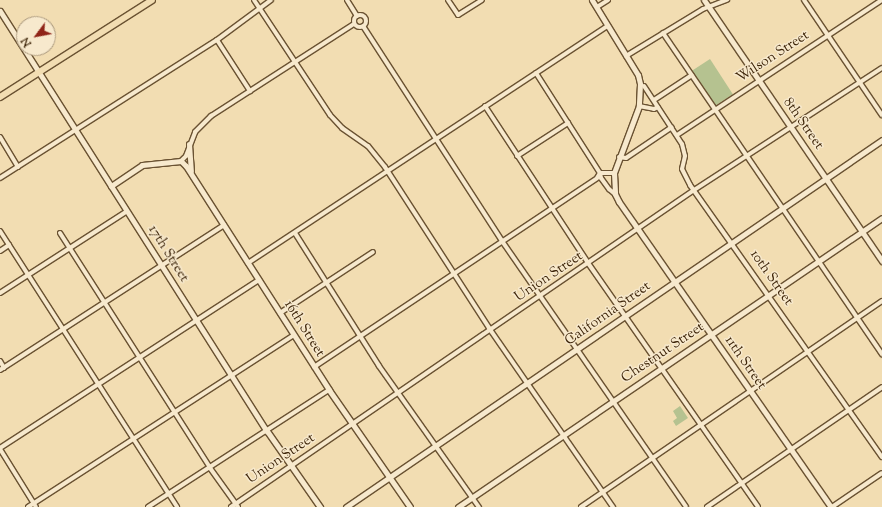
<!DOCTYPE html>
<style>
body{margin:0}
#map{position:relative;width:882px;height:507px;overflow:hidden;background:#f2ddb2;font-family:"Sorts Mill Goudy",serif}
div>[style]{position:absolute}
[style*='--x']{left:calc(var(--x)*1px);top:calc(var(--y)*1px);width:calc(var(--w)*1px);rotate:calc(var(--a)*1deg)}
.green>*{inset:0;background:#b5c290;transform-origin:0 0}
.roads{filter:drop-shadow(1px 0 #6a5232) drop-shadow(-1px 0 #6a5232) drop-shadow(0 1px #6a5232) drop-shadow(0 -1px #6a5232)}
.minor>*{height:4px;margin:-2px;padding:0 2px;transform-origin:2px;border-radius:2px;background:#f7e9cd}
.minor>.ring{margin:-2px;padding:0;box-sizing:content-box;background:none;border:4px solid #f7e9cd;border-radius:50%}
.tertiary>*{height:5px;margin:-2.5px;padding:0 2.5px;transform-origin:2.5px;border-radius:2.5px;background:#f7e9cd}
.primary>*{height:6px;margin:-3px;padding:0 3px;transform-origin:3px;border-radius:3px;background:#f2ddb2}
span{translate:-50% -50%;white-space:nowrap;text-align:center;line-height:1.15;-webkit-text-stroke:3px #f7e9cd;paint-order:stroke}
.street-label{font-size:14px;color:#3c2307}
.north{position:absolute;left:16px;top:16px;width:40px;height:40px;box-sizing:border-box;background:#f7e9cd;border:1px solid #ac9a7e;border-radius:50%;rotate:238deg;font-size:11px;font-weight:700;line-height:16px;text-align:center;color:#3c2307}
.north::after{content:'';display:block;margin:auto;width:14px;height:18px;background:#8f2418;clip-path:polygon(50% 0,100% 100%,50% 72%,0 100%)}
</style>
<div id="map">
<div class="green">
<i style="left:710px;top:59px;width:42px;height:22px;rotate:57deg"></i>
<i style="clip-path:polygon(680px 406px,688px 418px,676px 426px,673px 421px,677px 418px,673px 411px)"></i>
</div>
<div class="roads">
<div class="minor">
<i style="--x:254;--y:0;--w:138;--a:56.5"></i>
<i style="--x:330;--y:115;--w:18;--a:47"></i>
<i style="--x:342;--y:128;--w:32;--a:35"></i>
<i style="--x:368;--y:146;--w:27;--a:51"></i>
<i style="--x:385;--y:167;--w:192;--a:57.1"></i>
<i style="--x:489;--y:328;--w:218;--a:55.3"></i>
<i style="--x:347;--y:0;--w:19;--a:58"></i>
<i style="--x:448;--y:0;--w:18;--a:56"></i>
<i style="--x:458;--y:15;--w:28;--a:-32"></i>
<i style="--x:804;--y:0;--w:139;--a:55.9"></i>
<i style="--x:597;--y:7;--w:13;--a:-32"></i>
<i class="ring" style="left:354px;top:15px;width:8px;height:8px"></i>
<i style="--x:363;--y:26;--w:256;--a:57.1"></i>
<i style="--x:502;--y:241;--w:323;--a:55.3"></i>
<i style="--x:663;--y:33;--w:389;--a:55.7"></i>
<i style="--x:217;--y:40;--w:61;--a:57.1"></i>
<i style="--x:626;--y:56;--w:90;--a:-31.4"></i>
<i style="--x:703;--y:9;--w:26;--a:-21"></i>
<i style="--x:536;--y:73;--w:119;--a:57.4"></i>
<i style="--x:600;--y:173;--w:14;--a:0"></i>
<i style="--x:644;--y:86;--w:69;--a:56.8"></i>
<i style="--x:682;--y:144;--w:12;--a:76"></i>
<i style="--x:685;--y:156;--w:13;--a:103"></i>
<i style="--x:682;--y:169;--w:18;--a:63"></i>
<i style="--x:690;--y:185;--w:333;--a:54.8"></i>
<i style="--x:654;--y:100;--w:45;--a:-33.3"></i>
<i style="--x:485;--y:106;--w:188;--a:56.7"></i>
<i style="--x:588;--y:263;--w:297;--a:55.1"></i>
<i style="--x:639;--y:106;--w:15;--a:11"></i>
<i style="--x:654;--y:109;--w:4;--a:-27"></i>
<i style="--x:677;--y:135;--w:245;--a:-33.4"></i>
<i style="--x:0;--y:137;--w:35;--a:59"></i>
<i style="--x:517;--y:156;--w:61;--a:-32.9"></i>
<i style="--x:619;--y:157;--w:7;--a:8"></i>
<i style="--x:626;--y:158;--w:55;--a:-34"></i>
<i style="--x:181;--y:161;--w:7;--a:-45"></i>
<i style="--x:186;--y:156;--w:26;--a:-69"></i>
<i style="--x:195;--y:132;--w:23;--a:-45"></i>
<i style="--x:211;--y:116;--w:170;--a:-32.8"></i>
<i style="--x:600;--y:173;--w:5;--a:79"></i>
<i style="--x:601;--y:178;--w:14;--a:54"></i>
<i style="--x:609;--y:189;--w:8;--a:40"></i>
<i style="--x:0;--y:178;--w:257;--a:-32.5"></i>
<i style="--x:217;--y:40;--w:67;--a:-36.5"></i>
<i style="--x:0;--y:231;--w:328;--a:57.3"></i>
<i style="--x:60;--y:233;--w:279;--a:57.4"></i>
<i style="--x:210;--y:468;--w:48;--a:54.3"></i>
<i style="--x:295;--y:233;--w:157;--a:57.7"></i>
<i style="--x:379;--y:366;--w:173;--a:54.7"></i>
<i style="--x:0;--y:251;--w:11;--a:-34"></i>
<i style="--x:248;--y:263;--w:431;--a:-33.4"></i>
<i style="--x:0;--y:293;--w:151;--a:-32.8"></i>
<i style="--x:280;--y:313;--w:111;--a:-33.3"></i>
<i style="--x:0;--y:361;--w:8;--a:60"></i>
<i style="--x:314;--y:367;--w:340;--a:-33.7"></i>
<i style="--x:597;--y:178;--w:6;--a:-59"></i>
<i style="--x:0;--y:370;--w:267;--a:-32.9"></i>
<i style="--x:0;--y:448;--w:309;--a:-33"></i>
<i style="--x:0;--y:449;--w:68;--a:58.2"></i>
<i style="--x:28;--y:507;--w:317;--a:-32.9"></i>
<i style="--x:148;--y:507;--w:216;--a:-32.9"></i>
<i style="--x:231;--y:507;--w:561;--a:-34.4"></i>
<i style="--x:694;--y:190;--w:224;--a:-33"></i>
<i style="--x:581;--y:507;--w:365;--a:-34.4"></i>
<i style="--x:707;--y:507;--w:212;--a:-34.4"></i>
<i style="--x:832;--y:507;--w:60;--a:-34.2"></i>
</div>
<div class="tertiary">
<i style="--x:592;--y:0;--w:88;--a:58.5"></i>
<i style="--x:638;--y:75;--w:9;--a:77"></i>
<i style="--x:640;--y:84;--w:22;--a:93"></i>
<i style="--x:639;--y:106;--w:72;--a:110.5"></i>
<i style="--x:614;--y:173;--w:21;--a:87"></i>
<i style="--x:615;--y:194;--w:9;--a:63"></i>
<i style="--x:619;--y:202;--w:371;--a:55.2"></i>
<i style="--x:704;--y:0;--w:316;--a:55.7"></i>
<i style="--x:0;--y:11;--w:498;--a:57.6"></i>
<i style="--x:267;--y:431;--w:93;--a:55.1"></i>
<i style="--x:189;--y:144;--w:27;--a:86"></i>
<i style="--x:111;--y:186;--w:37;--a:-34"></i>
<i style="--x:142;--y:165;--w:39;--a:-6"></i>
<i style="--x:181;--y:161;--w:7;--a:45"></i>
<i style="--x:186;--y:166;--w:266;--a:57.4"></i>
<i style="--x:329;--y:390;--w:142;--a:55.3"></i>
<i style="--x:346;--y:507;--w:650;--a:-34.4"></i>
<i style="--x:458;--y:507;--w:513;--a:-34.28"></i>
</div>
<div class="primary">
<i style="--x:0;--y:97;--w:180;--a:-32.5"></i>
</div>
</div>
<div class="street-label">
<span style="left:773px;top:57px;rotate:-33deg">Wilson Street</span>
<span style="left:803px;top:124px;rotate:55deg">8th Street</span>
<span style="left:168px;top:254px;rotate:58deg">17th Street</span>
<span style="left:549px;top:277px;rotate:-34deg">Union Street</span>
<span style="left:771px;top:278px;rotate:55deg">10th Street</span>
<span style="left:608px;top:314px;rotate:-35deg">California Street</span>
<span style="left:304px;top:329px;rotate:58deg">16th Street</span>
<span style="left:663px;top:353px;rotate:-34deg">Chestnut Street</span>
<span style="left:745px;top:363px;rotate:55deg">11th Street</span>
<span style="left:281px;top:459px;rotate:-34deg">Union Street</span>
</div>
<div class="north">N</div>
</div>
